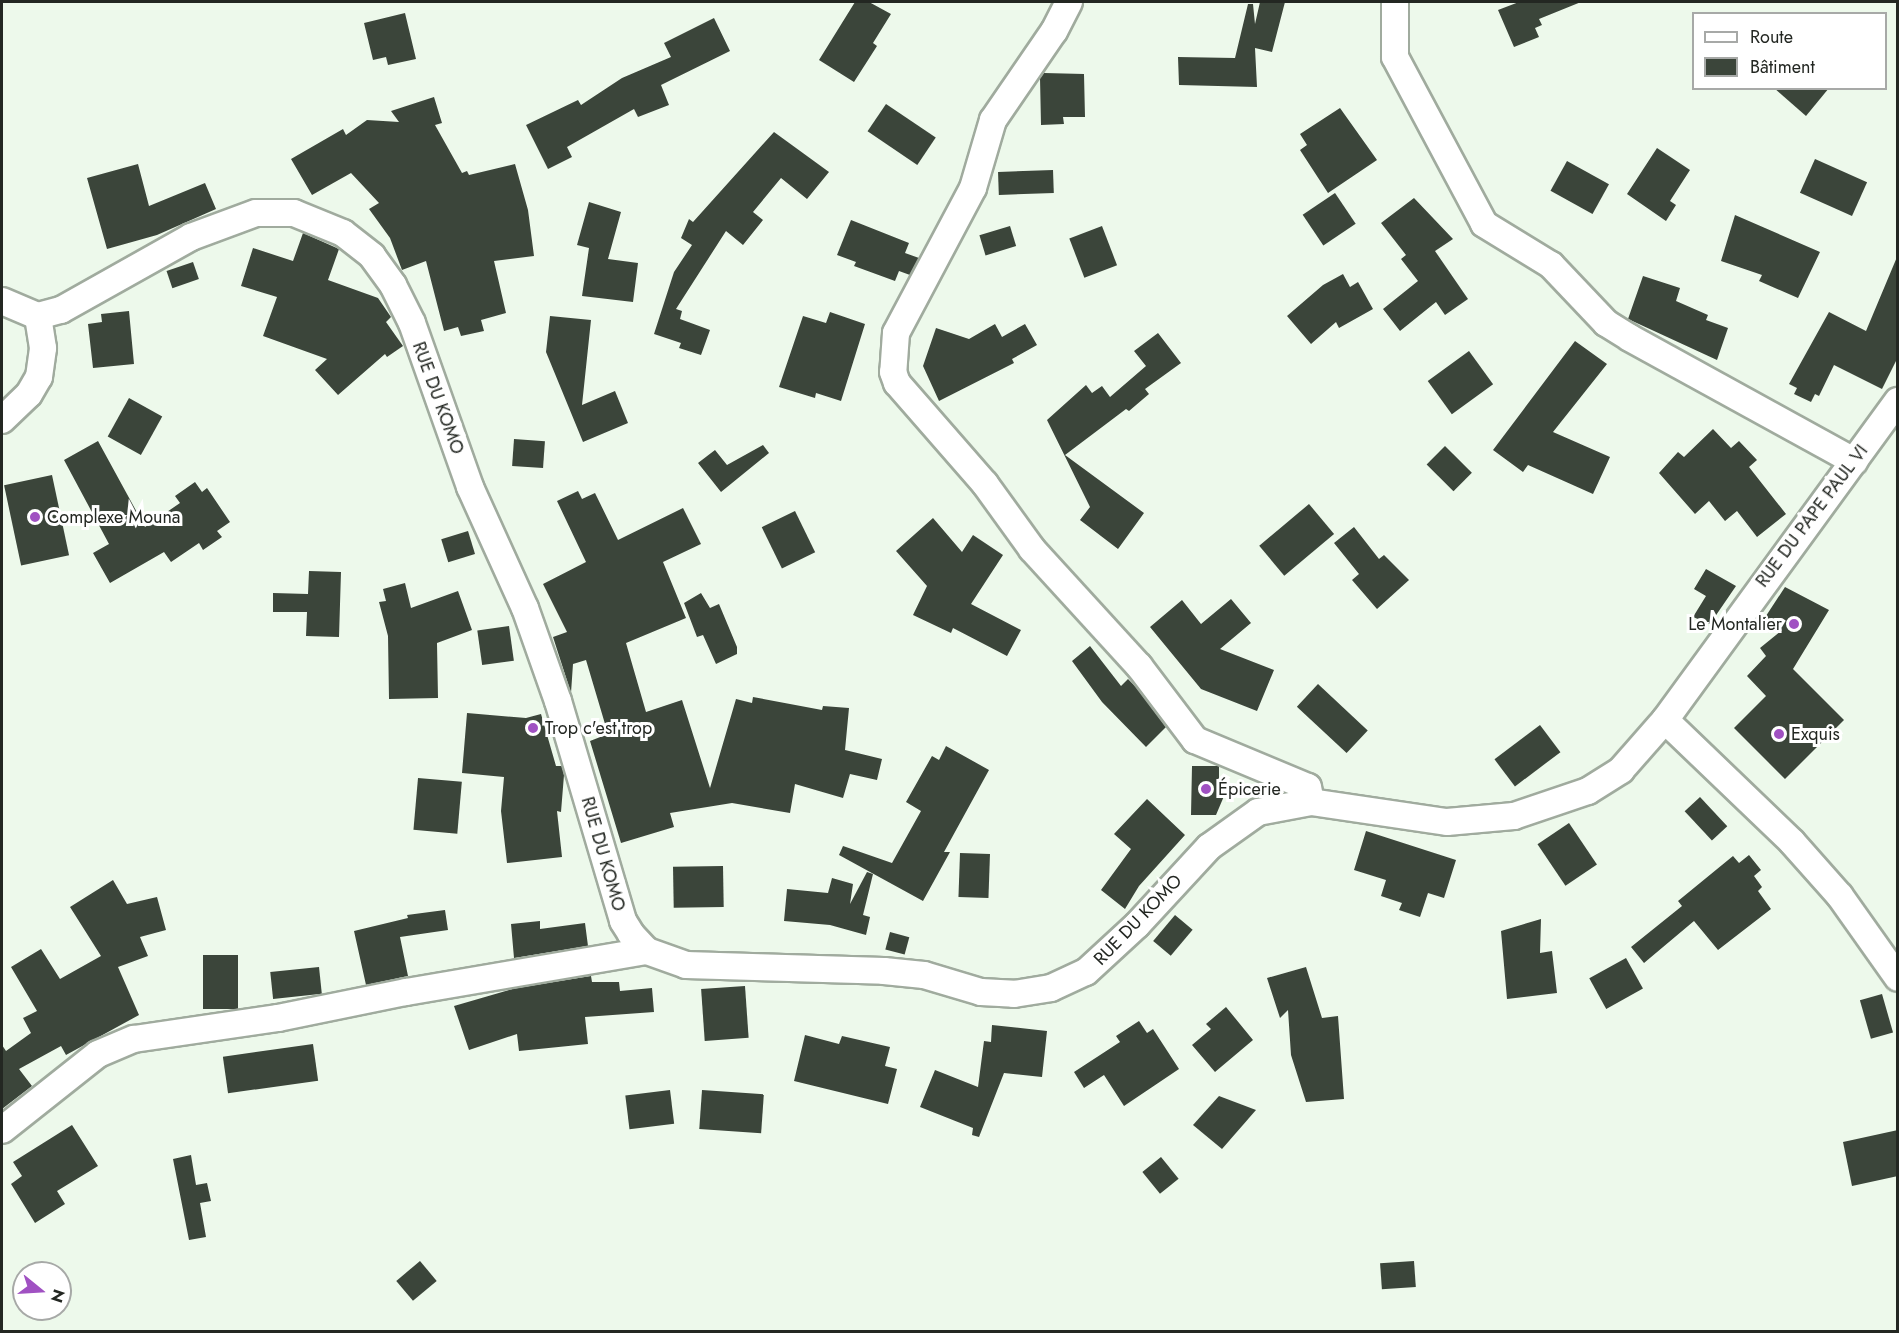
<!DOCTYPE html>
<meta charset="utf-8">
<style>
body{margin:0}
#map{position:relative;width:1899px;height:1333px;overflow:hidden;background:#edf9eb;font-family:Jost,sans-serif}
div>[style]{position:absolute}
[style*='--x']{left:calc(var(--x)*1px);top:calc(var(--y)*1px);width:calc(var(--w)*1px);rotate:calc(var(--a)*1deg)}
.building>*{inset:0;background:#3b453a;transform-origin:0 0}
.roads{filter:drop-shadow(2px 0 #a0ab9e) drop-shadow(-2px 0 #a0ab9e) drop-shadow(0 2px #a0ab9e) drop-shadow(0 -2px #a0ab9e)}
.minor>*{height:26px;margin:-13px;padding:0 13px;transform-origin:13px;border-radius:13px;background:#fff}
.dots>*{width:16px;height:16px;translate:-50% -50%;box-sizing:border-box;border:3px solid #fff;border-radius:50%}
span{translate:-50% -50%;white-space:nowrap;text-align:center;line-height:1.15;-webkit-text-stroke:6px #fff;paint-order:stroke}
.street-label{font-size:18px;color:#232722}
.poi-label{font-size:18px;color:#232722}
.left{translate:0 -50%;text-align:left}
.right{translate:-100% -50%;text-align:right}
.frame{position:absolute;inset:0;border:3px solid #232722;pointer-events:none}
.legend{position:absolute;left:1692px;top:12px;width:195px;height:78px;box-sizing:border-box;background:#fff;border:2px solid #a7a9a7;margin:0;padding:8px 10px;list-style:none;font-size:18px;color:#232722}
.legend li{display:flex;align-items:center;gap:12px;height:30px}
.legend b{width:30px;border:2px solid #a7a9a7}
.north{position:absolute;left:12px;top:1261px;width:60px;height:60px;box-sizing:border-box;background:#fff;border:2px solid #a7a9a7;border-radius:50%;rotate:108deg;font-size:16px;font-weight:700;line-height:24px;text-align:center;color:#232722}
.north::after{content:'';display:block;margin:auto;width:21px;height:27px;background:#a051c2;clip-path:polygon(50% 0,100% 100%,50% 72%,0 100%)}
</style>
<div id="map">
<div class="building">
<i style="clip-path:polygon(855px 2px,869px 2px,891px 14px,873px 43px,877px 46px,854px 82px,819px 60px)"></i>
<i style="clip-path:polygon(1260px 2px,1285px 2px,1272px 52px,1255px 48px,1257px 87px,1179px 85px,1178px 57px,1235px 58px,1248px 4px,1253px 4px,1255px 24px)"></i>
<i style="clip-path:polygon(1519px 2px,1581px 2px,1539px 19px,1542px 25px,1535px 28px,1539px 37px,1514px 47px,1498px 10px)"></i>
<i style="clip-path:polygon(405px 13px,416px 59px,388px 65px,386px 57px,373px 60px,364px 23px)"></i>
<i style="clip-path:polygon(714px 18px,730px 51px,661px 85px,669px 105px,638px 117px,634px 109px,567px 147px,572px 157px,548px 169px,526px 125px,578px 100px,581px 105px,622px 78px,671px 57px,664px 43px)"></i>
<i style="clip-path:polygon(1044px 73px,1084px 74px,1085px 117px,1063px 117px,1064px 124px,1041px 125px,1040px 78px)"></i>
<i style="clip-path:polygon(1774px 88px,1829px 88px,1806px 116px)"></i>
<i style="clip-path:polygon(434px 97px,442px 123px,435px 125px,462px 173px,467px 171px,469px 175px,515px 164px,528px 210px,534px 256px,494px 261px,506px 313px,481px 320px,484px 331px,461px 336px,458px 327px,444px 331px,426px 261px,402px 270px,390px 238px,369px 209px,379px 203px,351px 173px,312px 195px,291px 159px,343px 129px,346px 135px,367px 120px,399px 122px,391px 111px)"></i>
<i style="left:886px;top:104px;width:60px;height:33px;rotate:34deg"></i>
<i style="clip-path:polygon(1340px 108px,1377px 160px,1328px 193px,1300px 150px,1307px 145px,1300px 134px)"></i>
<i style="clip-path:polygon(774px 132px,829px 172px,807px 199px,781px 178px,753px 212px,763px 220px,743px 245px,726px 231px,676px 309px,682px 311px,680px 319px,710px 330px,701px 355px,679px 348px,681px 343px,654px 334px,674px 272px,692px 245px,681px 238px,689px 219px,693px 222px)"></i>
<i style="clip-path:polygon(1657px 148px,1690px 170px,1670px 201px,1676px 205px,1666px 221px,1627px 194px)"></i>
<i style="left:1815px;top:159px;width:57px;height:37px;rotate:24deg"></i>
<i style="left:1567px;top:161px;width:48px;height:34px;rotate:29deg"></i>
<i style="clip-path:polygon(138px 164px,149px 206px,205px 183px,216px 209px,157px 235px,107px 249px,87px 178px)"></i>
<i style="left:1053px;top:170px;width:23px;height:55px;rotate:88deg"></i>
<i style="left:1335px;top:193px;width:37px;height:39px;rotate:56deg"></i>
<i style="clip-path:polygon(1414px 198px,1453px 239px,1435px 251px,1468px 299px,1445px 315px,1436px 302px,1400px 331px,1383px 309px,1418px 281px,1401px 259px,1406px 255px,1381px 223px)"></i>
<i style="clip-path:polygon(589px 202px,621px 212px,608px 259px,638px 263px,633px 302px,582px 296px,589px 248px,577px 245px)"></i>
<i style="clip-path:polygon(1735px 215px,1820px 252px,1798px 298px,1759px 281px,1762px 275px,1721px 261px)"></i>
<i style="clip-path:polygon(851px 220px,909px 243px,905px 253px,919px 258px,910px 275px,899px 271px,895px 281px,854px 266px,856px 262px,837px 255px)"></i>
<i style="left:1010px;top:226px;width:21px;height:32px;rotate:73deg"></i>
<i style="left:1102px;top:226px;width:42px;height:35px;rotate:69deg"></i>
<i style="clip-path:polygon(303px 233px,339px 249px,328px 280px,378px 298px,391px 317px,386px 322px,403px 346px,387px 357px,385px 354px,338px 395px,315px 370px,327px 359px,263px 336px,277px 297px,241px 286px,253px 248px,293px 261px)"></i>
<i style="clip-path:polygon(1897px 257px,1898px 357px,1882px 389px,1834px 365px,1819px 396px,1815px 394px,1811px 402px,1794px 394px,1797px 388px,1789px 384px,1829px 312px,1866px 331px)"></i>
<i style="left:193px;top:262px;width:18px;height:28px;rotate:71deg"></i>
<i style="clip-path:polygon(1343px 274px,1350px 287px,1358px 282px,1373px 309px,1339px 328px,1336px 322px,1311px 344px,1287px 316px,1323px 285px)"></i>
<i style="clip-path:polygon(1643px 276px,1680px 288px,1676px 301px,1708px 315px,1706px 320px,1728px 328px,1717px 360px,1628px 319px)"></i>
<i style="clip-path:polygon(129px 311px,134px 364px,93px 368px,88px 324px,102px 322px,101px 314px)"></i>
<i style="clip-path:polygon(830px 312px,865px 324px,841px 401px,816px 393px,815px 398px,779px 387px,803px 316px,826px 323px)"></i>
<i style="clip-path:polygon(550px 316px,591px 320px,582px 405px,615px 391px,628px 423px,583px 442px,546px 352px)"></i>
<i style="clip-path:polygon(995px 324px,1002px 337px,1025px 324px,1037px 345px,1012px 359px,1014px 363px,939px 401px,923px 366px,936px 328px,969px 339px)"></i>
<i style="clip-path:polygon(1158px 333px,1181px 363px,1145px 389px,1149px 394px,1129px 411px,1126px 409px,1065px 455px,1144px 513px,1118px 549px,1080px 520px,1090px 507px,1047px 420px,1086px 385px,1092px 393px,1102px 386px,1110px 397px,1146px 366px,1134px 351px)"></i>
<i style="clip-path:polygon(1575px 341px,1607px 364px,1553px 432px,1610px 457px,1593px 494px,1528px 465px,1523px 472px,1493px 450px)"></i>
<i style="left:1469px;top:351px;width:41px;height:51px;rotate:54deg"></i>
<i style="left:129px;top:398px;width:38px;height:44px;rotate:29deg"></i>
<i style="clip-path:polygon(1713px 429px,1731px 448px,1739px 441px,1757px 460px,1749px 467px,1786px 514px,1757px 537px,1737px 511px,1725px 521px,1709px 501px,1695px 514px,1659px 473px,1678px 452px,1684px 457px)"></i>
<i style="left:514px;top:439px;width:31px;height:27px;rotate:4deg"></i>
<i style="clip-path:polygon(98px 441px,145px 527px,180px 503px,175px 496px,195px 482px,202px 492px,207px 488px,230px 522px,217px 531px,222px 537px,203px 550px,199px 543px,171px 562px,164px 552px,110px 583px,93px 553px,109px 544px,64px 460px)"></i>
<i style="clip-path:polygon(763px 445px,769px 453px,721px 492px,698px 463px,715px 450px,727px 465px)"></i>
<i style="left:1445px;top:446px;width:38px;height:26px;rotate:45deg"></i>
<i style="left:52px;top:475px;width:82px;height:49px;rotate:78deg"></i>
<i style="clip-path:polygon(578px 491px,582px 499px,595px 493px,618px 540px,683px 508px,701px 544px,663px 562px,686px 618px,626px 643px,646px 712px,682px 700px,710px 788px,736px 699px,752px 703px,753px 697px,822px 710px,823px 706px,849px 708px,845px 750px,882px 759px,877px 780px,850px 774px,843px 798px,795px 784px,790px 813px,732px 803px,670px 813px,674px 827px,621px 843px,590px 741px,608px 734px,586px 660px,573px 664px,571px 693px,553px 637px,567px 632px,543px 584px,586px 562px,557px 501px)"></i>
<i style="left:1309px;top:504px;width:39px;height:65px;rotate:50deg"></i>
<i style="left:795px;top:511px;width:46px;height:37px;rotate:64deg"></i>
<i style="clip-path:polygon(933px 518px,962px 552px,973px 535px,1003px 555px,971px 604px,1021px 630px,1007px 656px,953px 628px,951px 633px,913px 615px,927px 586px,896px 551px)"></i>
<i style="clip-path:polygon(1354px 527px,1379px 559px,1384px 555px,1409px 580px,1377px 609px,1352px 580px,1359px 574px,1334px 543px)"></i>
<i style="left:468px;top:531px;width:24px;height:28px;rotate:73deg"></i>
<i style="clip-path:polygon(1706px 569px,1736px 586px,1710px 624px,1693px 617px,1706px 596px,1694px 589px)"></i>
<i style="clip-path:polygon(309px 571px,341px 572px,339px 637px,306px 636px,307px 612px,273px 612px,273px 593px,308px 594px)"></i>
<i style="clip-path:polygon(405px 583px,411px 608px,458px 591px,472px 630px,437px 643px,438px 698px,389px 699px,388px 636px,379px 602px,386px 601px,383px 589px)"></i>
<i style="clip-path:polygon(1785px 587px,1829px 610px,1793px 669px,1844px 720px,1785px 779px,1734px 728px,1766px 696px,1747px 676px,1766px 656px,1760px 648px,1782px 630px,1764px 619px)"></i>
<i style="clip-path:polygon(701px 593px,710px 608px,719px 604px,737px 647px,737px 654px,716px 664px,703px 635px,697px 637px,684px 603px)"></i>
<i style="clip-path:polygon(1231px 599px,1251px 623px,1220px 649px,1274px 670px,1257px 711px,1201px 689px,1150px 627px,1182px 600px,1201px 624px)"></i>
<i style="left:509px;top:626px;width:35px;height:32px;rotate:82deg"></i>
<i style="clip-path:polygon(1090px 646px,1121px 686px,1128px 679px,1137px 688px,1166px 727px,1146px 747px,1102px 702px,1072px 661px)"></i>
<i style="left:1318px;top:684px;width:68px;height:31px;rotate:43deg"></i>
<i style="clip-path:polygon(467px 713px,526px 718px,541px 714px,556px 766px,562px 766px,564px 775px,561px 812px,557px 811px,562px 857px,507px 863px,501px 811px,504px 777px,462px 773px)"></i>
<i style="left:1540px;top:725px;width:34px;height:57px;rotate:53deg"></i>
<i style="clip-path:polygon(946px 746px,989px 770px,944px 852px,950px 852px,923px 901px,839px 855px,843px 846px,892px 863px,921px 811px,906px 802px,932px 756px,939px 760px)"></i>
<i style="clip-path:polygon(1192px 766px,1219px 766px,1219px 789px,1227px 789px,1216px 815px,1191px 815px)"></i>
<i style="left:418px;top:778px;width:44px;height:52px;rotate:5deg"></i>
<i style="left:1700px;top:797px;width:40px;height:21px;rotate:47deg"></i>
<i style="clip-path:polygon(1147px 799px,1185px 835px,1139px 886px,1125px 909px,1101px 890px,1131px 849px,1114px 834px)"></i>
<i style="left:1569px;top:823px;width:50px;height:38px;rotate:56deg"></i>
<i style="clip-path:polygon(1366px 831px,1456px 860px,1444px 898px,1428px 893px,1420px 917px,1399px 910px,1402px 903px,1381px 896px,1386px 880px,1354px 870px)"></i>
<i style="left:960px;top:853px;width:30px;height:44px;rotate:2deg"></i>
<i style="clip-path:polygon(1749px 855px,1761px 870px,1754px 876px,1762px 887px,1758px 891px,1771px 909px,1718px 950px,1694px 921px,1644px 963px,1631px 947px,1682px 906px,1678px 901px,1733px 856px,1739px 863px)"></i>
<i style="left:723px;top:866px;width:41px;height:50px;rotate:89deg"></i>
<i style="clip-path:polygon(867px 872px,873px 874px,863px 915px,870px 917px,866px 935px,830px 925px,784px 921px,787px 889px,828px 893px,832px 878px,853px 884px,850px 904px)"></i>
<i style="clip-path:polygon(113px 880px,127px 904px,157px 897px,166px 930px,140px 937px,148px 956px,118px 967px,139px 1015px,66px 1055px,61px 1046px,19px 1069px,32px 1086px,2px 1109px,2px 1045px,6px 1051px,31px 1033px,23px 1018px,37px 1011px,11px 967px,41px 949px,60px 979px,101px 956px,70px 907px)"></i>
<i style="clip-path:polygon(445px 910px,448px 930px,400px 937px,408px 976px,366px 985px,354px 931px,408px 918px,407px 915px)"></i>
<i style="left:1175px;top:915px;width:23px;height:34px;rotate:40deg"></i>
<i style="clip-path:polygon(1541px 919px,1540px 953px,1552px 951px,1557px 993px,1507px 999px,1501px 931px)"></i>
<i style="clip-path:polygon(540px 921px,540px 929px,585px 923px,588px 946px,514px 958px,511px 924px)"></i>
<i style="left:890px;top:932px;width:20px;height:18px;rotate:15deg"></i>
<i style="left:203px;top:955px;width:35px;height:54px"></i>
<i style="left:1626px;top:958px;width:35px;height:42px;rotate:61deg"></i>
<i style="left:319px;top:967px;width:27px;height:49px;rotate:84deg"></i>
<i style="clip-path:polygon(1306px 967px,1322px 1018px,1338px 1016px,1344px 1099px,1306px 1102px,1291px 1055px,1288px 1010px,1280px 1018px,1267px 978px)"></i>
<i style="clip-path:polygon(591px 976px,592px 982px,619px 982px,620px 991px,652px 988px,654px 1012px,585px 1017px,588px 1044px,519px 1051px,517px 1034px,469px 1050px,454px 1006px,516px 988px)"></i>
<i style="left:745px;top:986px;width:52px;height:44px;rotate:86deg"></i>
<i style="left:1882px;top:994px;width:40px;height:23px;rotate:74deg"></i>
<i style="clip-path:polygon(1226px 1007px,1253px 1040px,1215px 1072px,1192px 1045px,1211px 1029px,1206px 1024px)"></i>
<i style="clip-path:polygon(1139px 1021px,1147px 1033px,1153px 1029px,1179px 1069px,1124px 1106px,1104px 1075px,1084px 1088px,1074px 1072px,1120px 1042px,1116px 1036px)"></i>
<i style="clip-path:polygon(992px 1025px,1047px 1031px,1042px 1077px,1004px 1073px,979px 1137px,972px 1135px,973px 1128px,920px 1107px,935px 1070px,978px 1087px,984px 1041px,991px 1042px)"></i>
<i style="clip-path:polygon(805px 1035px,839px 1044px,842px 1036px,890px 1047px,885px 1066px,897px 1069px,888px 1104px,794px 1081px)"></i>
<i style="left:313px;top:1044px;width:37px;height:91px;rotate:82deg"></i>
<i style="left:670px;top:1090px;width:34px;height:45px;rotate:83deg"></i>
<i style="left:702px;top:1090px;width:62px;height:39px;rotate:4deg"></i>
<i style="clip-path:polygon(1219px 1096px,1256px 1110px,1222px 1149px,1193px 1125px)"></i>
<i style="clip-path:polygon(72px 1125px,98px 1166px,57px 1191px,65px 1204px,35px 1223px,11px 1184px,22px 1176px,13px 1162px)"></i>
<i style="clip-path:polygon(1898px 1130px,1898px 1176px,1852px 1186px,1843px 1142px)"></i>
<i style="clip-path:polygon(191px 1155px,196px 1185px,207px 1183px,211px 1201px,200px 1203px,206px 1237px,189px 1240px,173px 1159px)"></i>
<i style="left:1161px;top:1157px;width:28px;height:24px;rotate:51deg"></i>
<i style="left:420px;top:1261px;width:26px;height:31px;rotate:50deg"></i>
<i style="left:1414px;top:1261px;width:26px;height:34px;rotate:86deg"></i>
</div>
<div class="roads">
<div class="minor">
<i style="--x:1069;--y:2;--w:33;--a:117"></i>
<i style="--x:1054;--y:31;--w:108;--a:124.4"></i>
<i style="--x:993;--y:120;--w:71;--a:106.4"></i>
<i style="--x:973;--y:188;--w:164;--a:118"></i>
<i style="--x:896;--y:333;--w:39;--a:94"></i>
<i style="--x:893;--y:372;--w:12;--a:70"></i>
<i style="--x:897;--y:383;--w:134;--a:48.9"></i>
<i style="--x:985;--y:484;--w:80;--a:54.1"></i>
<i style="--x:1032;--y:549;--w:159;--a:47.6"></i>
<i style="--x:1139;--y:666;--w:93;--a:52.9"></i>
<i style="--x:1195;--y:740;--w:122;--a:22.6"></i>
<i style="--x:1308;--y:787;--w:15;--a:79"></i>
<i style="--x:1395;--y:2;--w:55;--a:90"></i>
<i style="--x:1395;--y:57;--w:189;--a:61.9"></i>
<i style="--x:1484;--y:224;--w:79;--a:31.5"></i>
<i style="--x:1551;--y:265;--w:80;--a:46.5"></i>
<i style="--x:1606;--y:323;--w:28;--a:32"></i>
<i style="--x:1630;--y:338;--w:256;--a:28.8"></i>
<i style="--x:2;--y:301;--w:39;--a:23"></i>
<i style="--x:38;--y:316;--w:24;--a:-15"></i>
<i style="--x:61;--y:310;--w:149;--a:-29.3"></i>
<i style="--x:191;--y:237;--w:69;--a:-20.3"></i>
<i style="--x:256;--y:213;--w:38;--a:0"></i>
<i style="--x:294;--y:213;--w:53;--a:22.2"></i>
<i style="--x:343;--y:233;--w:37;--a:38"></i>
<i style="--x:372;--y:256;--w:36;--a:54"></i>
<i style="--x:393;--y:285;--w:42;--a:63.4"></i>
<i style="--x:412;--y:323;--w:174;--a:70.5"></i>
<i style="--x:470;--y:487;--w:133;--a:65.6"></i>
<i style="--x:525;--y:608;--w:99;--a:70.5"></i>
<i style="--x:558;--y:701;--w:229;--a:73.5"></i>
<i style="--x:623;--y:921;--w:15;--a:58"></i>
<i style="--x:631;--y:934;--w:23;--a:47"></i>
<i style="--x:647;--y:951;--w:41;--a:19.7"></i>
<i style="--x:686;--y:965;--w:198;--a:1.7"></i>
<i style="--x:884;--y:971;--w:40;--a:5.7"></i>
<i style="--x:924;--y:975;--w:59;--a:16.6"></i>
<i style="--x:981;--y:992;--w:33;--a:3"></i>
<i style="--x:1014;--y:994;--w:37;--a:-9"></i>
<i style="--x:1051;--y:988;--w:38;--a:-25"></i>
<i style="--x:1086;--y:972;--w:69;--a:-42.7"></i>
<i style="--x:1137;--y:925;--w:106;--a:-47.3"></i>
<i style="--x:1209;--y:847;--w:60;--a:-35.5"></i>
<i style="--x:1258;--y:812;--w:54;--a:-10.7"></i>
<i style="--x:1311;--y:802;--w:137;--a:8.4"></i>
<i style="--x:1447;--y:822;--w:67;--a:-5.1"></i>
<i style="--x:1514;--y:816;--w:78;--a:-18.7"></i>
<i style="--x:1588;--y:791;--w:39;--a:-32"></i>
<i style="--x:1621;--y:770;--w:67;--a:-48.7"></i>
<i style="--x:1665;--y:720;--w:395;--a:-53.9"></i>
<i style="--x:2;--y:420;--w:37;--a:-44"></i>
<i style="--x:29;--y:394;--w:20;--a:-60"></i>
<i style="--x:39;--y:377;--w:29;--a:-82"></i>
<i style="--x:43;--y:348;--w:32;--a:-99"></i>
<i style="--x:1665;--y:720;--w:176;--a:43.8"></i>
<i style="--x:1792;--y:842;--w:72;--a:48.4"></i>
<i style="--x:1840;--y:896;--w:100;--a:54.7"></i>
<i style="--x:2;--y:1130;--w:122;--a:-38.4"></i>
<i style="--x:98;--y:1054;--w:39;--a:-23"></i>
<i style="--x:134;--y:1039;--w:146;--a:-8.3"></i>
<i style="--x:278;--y:1018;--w:131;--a:-11.5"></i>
<i style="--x:406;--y:992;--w:244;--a:-9.7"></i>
</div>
</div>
<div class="dots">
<i style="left:35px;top:517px;background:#a051c2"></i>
<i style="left:1794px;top:624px;background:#a051c2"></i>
<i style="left:533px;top:728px;background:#a051c2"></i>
<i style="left:1779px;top:734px;background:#a051c2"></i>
<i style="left:1206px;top:789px;background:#a051c2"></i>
</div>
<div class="street-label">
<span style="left:438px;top:398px;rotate:70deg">RUE DU KOMO</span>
<span style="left:1812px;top:516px;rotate:-53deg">RUE DU PAPE PAUL VI</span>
<span style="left:603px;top:854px;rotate:74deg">RUE DU KOMO</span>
<span style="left:1138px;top:920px;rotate:-46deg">RUE DU KOMO</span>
</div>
<div class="poi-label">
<span class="left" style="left:47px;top:517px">Complexe Mouna</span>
<span class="right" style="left:1782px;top:624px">Le Montalier</span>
<span class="left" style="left:545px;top:728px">Trop c'est trop</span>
<span class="left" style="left:1791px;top:734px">Exquis</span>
<span class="left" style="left:1218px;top:789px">Épicerie</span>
</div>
<div class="frame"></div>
<ul class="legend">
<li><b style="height:8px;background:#fff"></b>Route</li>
<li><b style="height:16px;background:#3b453a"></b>Bâtiment</li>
</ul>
<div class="north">N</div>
</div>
